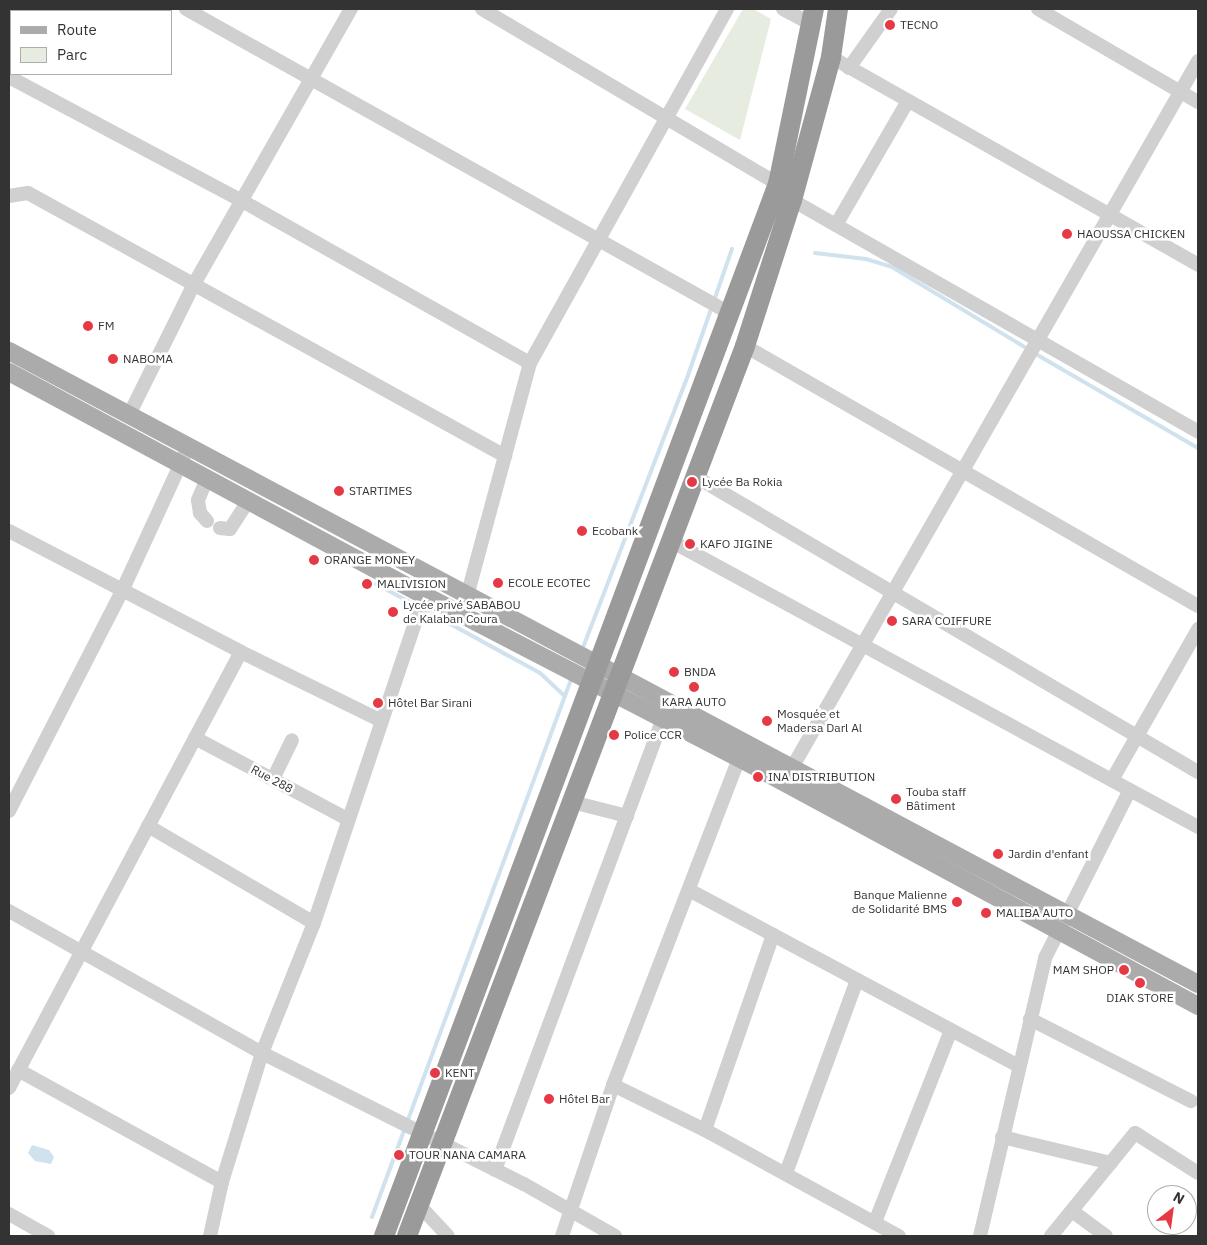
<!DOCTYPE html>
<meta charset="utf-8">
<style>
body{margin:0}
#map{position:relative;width:1207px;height:1245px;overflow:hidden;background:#fff;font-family:"IBM Plex Sans",sans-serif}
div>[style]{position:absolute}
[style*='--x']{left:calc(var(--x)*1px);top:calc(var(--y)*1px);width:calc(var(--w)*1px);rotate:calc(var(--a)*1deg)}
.green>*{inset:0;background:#e6ecdf}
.water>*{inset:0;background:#cfe2ee}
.stream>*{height:4px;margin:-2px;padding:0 2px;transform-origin:2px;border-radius:2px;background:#cfe2ee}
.minor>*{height:14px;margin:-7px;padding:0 7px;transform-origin:7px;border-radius:7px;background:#d0d0d0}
.major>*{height:18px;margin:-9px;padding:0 9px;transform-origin:9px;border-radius:9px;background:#ababab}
.highway>*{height:20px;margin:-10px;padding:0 10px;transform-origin:10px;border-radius:10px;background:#9a9a9a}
.dots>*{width:14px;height:14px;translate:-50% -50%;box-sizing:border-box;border:2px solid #fff;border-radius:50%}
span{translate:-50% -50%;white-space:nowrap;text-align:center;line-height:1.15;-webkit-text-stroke:5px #fff;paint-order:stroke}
.poi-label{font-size:12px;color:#333}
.left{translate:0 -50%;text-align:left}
.right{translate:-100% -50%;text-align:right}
.street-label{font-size:12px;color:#333}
.frame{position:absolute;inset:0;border:10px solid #333;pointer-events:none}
.legend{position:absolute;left:10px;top:10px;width:162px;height:65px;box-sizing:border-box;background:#fff;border:1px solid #adadad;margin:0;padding:6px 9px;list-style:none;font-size:15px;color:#333}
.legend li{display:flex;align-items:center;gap:10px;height:25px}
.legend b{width:25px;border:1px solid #adadad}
.north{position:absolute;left:1147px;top:1185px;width:50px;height:50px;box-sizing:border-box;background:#fff;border:1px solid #adadad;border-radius:50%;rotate:30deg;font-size:14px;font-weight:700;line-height:20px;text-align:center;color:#333}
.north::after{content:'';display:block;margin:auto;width:18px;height:22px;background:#e63946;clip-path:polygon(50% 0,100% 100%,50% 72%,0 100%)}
</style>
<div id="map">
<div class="green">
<i style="clip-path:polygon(743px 9px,753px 9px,771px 19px,740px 140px,685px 109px)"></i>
</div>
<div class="water">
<i style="clip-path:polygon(32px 1145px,49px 1150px,54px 1157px,51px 1164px,35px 1161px,28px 1153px)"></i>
</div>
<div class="stream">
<i style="--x:815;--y:253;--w:51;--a:6.7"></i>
<i style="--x:866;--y:259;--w:27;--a:17"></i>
<i style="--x:892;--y:267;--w:159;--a:31.1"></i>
<i style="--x:1034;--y:353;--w:190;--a:30.1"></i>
<i style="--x:376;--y:584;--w:47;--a:28.2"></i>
<i style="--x:423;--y:609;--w:133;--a:28.7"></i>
<i style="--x:540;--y:673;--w:34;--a:43"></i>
<i style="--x:582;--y:650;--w:288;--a:-68.9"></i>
<i style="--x:686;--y:381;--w:140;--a:-70.8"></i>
<i style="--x:372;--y:1217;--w:576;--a:-69.68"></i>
</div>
<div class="minor">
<i style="--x:186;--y:9;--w:625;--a:29.23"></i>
<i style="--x:482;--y:9;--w:344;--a:30.6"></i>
<i style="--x:778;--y:184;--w:21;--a:49"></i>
<i style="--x:792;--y:200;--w:468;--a:29.7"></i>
<i style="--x:783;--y:9;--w:32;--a:28"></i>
<i style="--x:1038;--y:9;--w:185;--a:30.2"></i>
<i style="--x:831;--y:57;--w:422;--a:29.5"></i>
<i style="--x:849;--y:68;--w:72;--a:-54.6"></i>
<i style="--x:9;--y:77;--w:266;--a:28"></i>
<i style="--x:244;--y:202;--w:328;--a:29.4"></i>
<i style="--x:9;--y:196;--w:19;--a:-9"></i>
<i style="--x:28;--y:193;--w:545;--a:28.87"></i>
<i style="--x:836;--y:225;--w:143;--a:-59.9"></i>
<i style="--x:745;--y:346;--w:522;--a:29.85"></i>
<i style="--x:129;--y:415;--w:146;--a:-63.6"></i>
<i style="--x:194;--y:284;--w:317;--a:-60.3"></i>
<i style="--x:696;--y:477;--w:582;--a:30.44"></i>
<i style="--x:207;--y:521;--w:11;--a:-131"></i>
<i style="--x:200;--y:513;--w:13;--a:-99"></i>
<i style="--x:198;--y:500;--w:23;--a:-67"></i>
<i style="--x:220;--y:528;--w:10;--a:6"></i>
<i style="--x:230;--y:529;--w:33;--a:-57"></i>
<i style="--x:9;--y:531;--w:262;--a:27.5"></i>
<i style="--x:241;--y:652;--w:155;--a:26.1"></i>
<i style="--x:671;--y:541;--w:600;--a:28.49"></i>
<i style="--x:462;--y:615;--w:261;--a:-74.9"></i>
<i style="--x:530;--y:363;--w:405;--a:-60.9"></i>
<i style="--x:195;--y:738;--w:174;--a:28"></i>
<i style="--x:793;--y:766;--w:813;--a:-60.12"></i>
<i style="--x:273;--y:779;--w:43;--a:-64"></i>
<i style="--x:1112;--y:780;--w:174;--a:-60.3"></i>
<i style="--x:572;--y:802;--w:57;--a:14.3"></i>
<i style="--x:9;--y:811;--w:250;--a:-62.8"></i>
<i style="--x:123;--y:589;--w:155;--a:-65.3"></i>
<i style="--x:148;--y:826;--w:192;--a:30.3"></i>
<i style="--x:689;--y:890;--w:373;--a:28.1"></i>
<i style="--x:9;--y:911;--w:290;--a:29.3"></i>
<i style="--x:262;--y:1053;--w:293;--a:26.6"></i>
<i style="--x:524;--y:1184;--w:105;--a:29.7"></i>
<i style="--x:1030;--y:1019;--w:181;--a:27"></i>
<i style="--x:18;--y:1070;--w:233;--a:28.8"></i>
<i style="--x:613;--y:1085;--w:102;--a:26.1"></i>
<i style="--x:705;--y:1130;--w:221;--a:28.7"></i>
<i style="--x:9;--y:1088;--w:494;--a:-62"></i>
<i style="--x:705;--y:1130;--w:207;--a:-70.8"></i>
<i style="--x:1002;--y:1137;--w:112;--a:13.4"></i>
<i style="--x:495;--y:1170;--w:481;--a:-69.6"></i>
<i style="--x:786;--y:1173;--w:206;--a:-69.8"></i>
<i style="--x:419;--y:1205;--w:42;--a:46.9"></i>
<i style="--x:1072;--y:1211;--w:42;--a:36.3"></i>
<i style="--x:9;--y:1214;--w:45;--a:29.4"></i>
<i style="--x:875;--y:1222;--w:206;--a:-68.4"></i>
<i style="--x:210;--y:1236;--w:55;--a:-77.5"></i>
<i style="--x:222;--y:1182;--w:135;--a:-72.8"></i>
<i style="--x:262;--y:1053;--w:140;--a:-68.2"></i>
<i style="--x:314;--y:923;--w:364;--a:-71.4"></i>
<i style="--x:562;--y:1236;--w:159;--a:-71.3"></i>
<i style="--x:613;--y:1085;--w:350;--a:-68.9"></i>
<i style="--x:980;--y:1236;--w:285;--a:-76.8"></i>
<i style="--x:1045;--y:958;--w:188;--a:-63.2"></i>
<i style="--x:1051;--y:1236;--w:133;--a:-50.8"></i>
<i style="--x:1135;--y:1133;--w:75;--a:32.4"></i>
</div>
<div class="major">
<i style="--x:9;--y:351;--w:1347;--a:28.03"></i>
<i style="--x:9;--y:372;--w:471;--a:28.3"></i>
<i style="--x:424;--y:595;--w:355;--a:27.4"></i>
<i style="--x:739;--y:758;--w:522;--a:28.38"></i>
</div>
<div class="highway">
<i style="--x:384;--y:1236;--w:1123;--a:-69.47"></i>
<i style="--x:778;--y:184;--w:179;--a:-78.4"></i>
<i style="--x:407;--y:1236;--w:952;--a:-69.2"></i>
<i style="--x:745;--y:346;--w:153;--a:-72.2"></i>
<i style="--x:792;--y:200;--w:148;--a:-74.7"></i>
<i style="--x:831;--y:57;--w:49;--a:-81.7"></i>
</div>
<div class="dots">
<i style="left:890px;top:25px;background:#e63946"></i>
<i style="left:1067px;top:234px;background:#e63946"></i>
<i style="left:88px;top:326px;background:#e63946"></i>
<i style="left:113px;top:359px;background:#e63946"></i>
<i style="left:692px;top:482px;background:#e63946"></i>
<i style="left:339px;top:491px;background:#e63946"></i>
<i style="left:582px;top:531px;background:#e63946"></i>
<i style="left:690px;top:544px;background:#e63946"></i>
<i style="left:314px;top:560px;background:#e63946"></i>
<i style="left:498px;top:583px;background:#e63946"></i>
<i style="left:367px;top:584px;background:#e63946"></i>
<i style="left:393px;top:612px;background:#e63946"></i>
<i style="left:892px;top:621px;background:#e63946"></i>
<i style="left:674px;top:672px;background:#e63946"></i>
<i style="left:694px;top:687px;background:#e63946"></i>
<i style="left:378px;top:703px;background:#e63946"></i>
<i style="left:767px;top:721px;background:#e63946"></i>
<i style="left:614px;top:735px;background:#e63946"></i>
<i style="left:758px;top:777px;background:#e63946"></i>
<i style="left:896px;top:799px;background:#e63946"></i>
<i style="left:998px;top:854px;background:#e63946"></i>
<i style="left:957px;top:902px;background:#e63946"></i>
<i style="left:986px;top:913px;background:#e63946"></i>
<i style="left:1124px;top:970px;background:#e63946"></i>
<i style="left:1140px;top:983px;background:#e63946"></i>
<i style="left:435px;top:1073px;background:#e63946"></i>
<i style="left:549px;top:1099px;background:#e63946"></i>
<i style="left:399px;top:1155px;background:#e63946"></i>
</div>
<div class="poi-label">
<span class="left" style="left:900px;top:25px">TECNO</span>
<span class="left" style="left:1077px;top:234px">HAOUSSA CHICKEN</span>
<span class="left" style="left:98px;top:326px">FM</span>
<span class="left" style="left:123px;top:359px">NABOMA</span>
<span class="left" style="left:702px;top:482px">Lycée Ba Rokia</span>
<span class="left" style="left:349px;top:491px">STARTIMES</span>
<span class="left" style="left:592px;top:531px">Ecobank</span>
<span class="left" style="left:700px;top:544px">KAFO JIGINE</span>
<span class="left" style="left:324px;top:560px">ORANGE MONEY</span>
<span class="left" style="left:508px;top:583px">ECOLE ECOTEC</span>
<span class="left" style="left:377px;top:584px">MALIVISION</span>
<span class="left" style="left:403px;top:612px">Lycée privé SABABOU<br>de Kalaban Coura</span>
<span class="left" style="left:902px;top:621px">SARA COIFFURE</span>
<span class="left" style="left:684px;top:672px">BNDA</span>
<span style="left:694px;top:702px">KARA AUTO</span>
<span class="left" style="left:388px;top:703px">Hôtel Bar Sirani</span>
<span class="left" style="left:777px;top:721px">Mosquée et<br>Madersa Darl Al</span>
<span class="left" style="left:624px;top:735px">Police CCR</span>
<span class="left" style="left:768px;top:777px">INA DISTRIBUTION</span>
<span class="left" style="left:906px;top:799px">Touba staff<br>Bâtiment</span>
<span class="left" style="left:1008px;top:854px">Jardin d'enfant</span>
<span class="right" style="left:947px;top:902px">Banque Malienne<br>de Solidarité BMS</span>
<span class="left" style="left:996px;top:913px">MALIBA AUTO</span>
<span class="right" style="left:1114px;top:970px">MAM SHOP</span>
<span style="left:1140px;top:998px">DIAK STORE</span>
<span class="left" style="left:445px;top:1073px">KENT</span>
<span class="left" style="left:559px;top:1099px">Hôtel Bar</span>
<span class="left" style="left:409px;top:1155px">TOUR NANA CAMARA</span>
</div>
<div class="street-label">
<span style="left:272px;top:779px;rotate:28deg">Rue 288</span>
</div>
<div class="frame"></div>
<ul class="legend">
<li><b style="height:6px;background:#ababab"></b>Route</li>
<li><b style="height:14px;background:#e6ecdf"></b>Parc</li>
</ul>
<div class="north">N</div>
</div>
